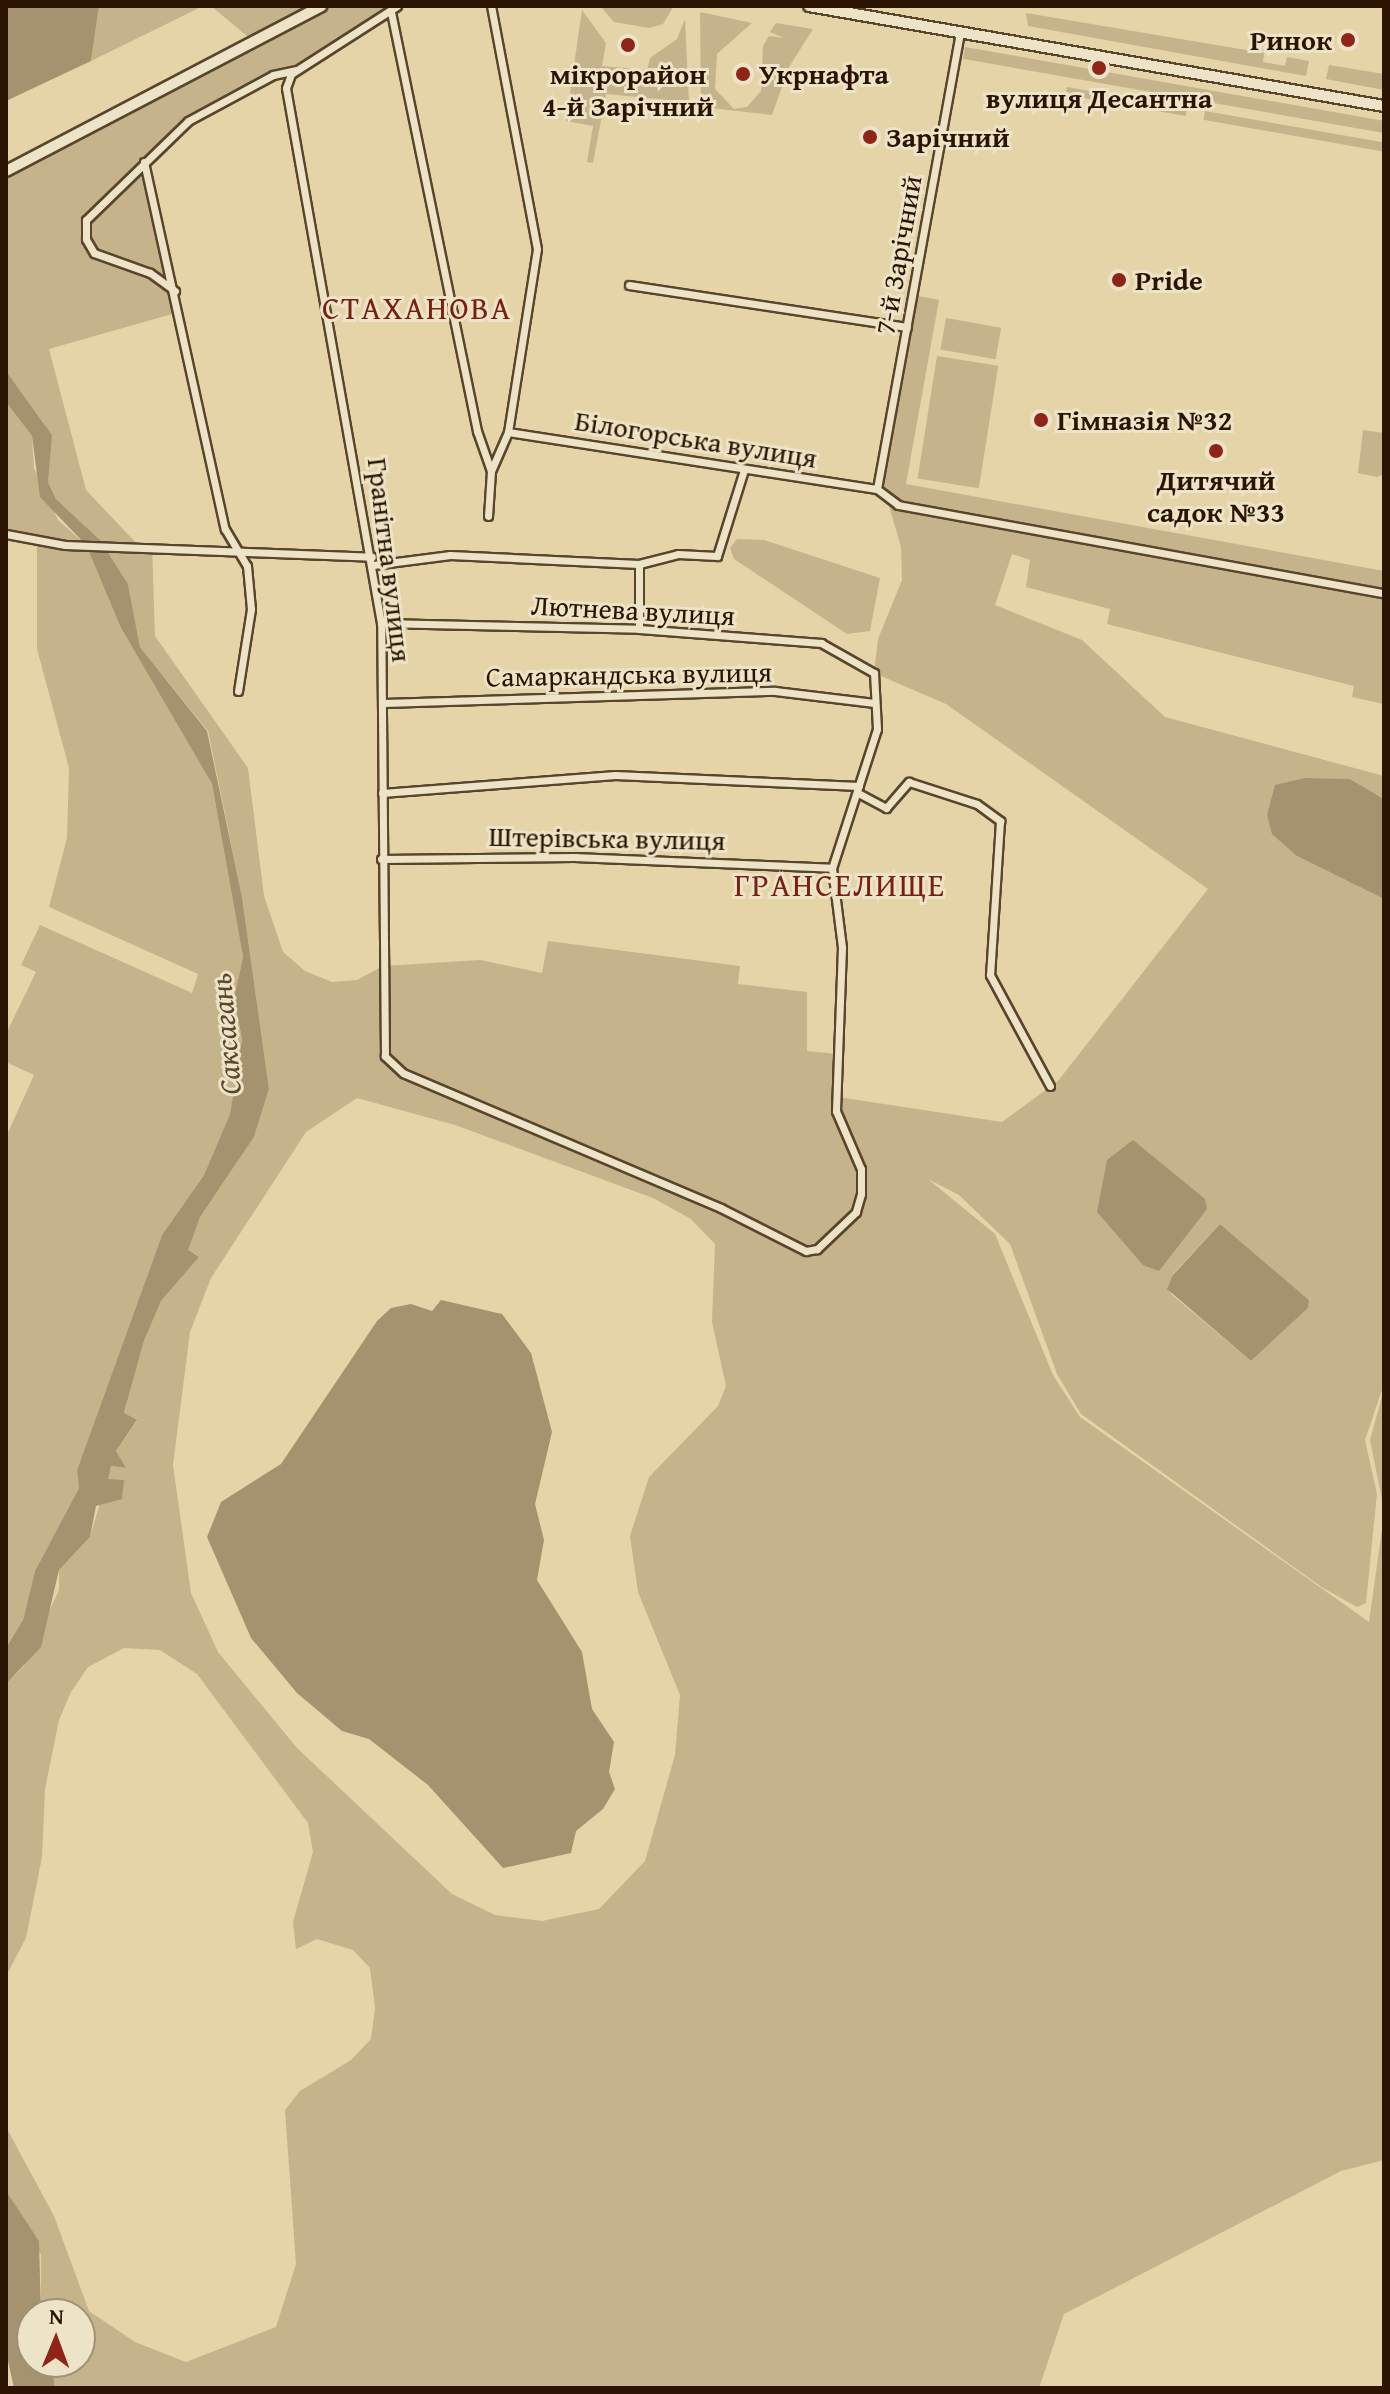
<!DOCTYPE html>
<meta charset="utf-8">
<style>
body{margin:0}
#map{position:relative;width:1390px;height:2394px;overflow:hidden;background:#e4d4a8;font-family:"Gentium Book Plus",serif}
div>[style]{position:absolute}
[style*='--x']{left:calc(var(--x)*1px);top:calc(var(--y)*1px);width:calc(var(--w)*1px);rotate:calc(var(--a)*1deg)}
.green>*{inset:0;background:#c5b38c;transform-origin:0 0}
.water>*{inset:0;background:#a59370}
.roads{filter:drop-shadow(2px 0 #59442c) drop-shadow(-2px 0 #59442c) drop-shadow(0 2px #59442c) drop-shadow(0 -2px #59442c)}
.minor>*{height:7px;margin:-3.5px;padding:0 3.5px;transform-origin:3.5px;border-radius:3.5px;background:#ede3c6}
.secondary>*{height:10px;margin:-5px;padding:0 5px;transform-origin:5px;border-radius:5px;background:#ede3c6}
.dots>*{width:22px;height:22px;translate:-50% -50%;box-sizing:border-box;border:4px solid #ede3c6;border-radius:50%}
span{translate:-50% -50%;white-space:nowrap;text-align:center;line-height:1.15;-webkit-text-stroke:6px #ede3c6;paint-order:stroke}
.poi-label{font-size:28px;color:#2b1402;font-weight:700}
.right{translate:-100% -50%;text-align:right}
.left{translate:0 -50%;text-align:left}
.street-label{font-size:28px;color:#2b1402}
.water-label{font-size:30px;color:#5c472e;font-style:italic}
.quarter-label{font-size:32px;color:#7a1f14;letter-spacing:2px}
.frame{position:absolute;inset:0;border:8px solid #2b1402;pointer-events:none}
.north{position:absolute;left:16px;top:2298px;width:80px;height:80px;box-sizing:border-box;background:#ede3c6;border:2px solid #9f9078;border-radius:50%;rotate:1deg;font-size:22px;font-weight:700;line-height:32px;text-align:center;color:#2b1402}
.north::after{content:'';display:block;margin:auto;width:28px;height:36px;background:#8f2418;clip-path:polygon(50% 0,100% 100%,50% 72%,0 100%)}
</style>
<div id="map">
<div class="green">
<i style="clip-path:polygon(99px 6px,203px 6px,91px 61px)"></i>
<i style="clip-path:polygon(evenodd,211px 6px,397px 6px,312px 63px,214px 104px,144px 162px,179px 312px,49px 349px,86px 490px,137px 544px,152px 545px,155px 636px,248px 768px,264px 896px,283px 952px,305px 971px,332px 982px,357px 980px,383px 966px,480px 960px,542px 973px,548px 941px,740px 966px,738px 984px,807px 992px,807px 1051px,838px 1054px,838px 1097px,1002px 1122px,1058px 1081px,1208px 889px,946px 704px,874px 673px,878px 639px,902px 580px,901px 547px,887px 499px,877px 489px,913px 295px,939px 300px,906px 484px,1384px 571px,1384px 593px,1307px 582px,1384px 597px,1384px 704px,1352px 697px,1354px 686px,1107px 624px,1110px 609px,1026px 587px,1030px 560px,1012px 554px,995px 605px,1082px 640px,1165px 717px,1384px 776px,1384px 799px,1350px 779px,1297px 856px,1384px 899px,1384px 1384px,1365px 1440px,1377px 1494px,1366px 1603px,1357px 1607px,1323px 1588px,1081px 1414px,1057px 1374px,1010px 1244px,959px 1195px,928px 1179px,995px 1234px,1053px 1375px,1080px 1417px,1369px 1622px,1384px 1515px,1384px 2160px,1341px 2171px,1064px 2314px,1039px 2388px,55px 2388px,51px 2362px,80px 2362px,80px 2314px,41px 2314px,41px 2255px,6px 2191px,6px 2127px,54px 2216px,89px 2311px,135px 2342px,186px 2362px,276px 2327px,296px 2264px,285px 2110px,300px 2091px,351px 2060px,371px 2039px,375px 2008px,370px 1968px,353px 1950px,317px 1939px,296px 1949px,293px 1922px,313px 1852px,308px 1823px,197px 1674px,160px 1650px,124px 1648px,88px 1667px,71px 1692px,59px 1720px,45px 1789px,42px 1857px,26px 1938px,6px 1976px,6px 1684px,24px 1666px,59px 1590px,59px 1570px,90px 1537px,111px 1466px,125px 1468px,116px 1451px,137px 1421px,124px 1414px,144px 1341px,161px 1301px,199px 1257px,187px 1250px,200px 1217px,254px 1137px,269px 1089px,242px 897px,208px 731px,140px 647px,128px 584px,100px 540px,56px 499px,48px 482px,45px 425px,6px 371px,6px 170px,253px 41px,211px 6px,357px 1098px,455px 1125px,653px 1198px,691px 1219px,715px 1244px,712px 1322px,726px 1386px,718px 1406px,649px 1477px,630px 1536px,638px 1592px,680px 1695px,675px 1755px,645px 1861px,599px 1909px,542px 1921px,495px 1915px,452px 1894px,297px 1748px,218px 1652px,191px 1593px,173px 1465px,190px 1332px,211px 1278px,306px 1132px,357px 1098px,211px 6px,1220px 1224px,1309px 1300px,1308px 1308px,1251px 1361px,1171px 1294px,1173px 1274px,1220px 1224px)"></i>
<i style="clip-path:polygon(600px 6px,674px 6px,663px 24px,649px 28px,614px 22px)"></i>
<i style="clip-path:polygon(582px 10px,606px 43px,602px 66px,647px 70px,650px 58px,677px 39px,685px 19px,689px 102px,606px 94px,593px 163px,587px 162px,593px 126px,566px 121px)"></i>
<i style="clip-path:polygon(700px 12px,752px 23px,717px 54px,715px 89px,734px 109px,747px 107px,761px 91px,763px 46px,769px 36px,784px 38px,770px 32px,776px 23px,813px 29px,789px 67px,772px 115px,701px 107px)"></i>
<i style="clip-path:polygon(1026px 13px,1264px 53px,1263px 62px,1285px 66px,1287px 57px,1309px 61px,1306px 76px,1028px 26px)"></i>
<i style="left:965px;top:47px;width:426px;height:12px;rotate:10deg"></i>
<i style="clip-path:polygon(1329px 65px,1384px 74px,1384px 90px,1326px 79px)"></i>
<i style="left:1067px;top:87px;width:122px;height:8px;rotate:10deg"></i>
<i style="left:1205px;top:111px;width:182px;height:9px;rotate:10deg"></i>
<i style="left:946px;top:318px;width:56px;height:32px;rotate:10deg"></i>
<i style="left:937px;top:356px;width:62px;height:124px;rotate:9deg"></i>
<i style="clip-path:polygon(6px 402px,32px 436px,34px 468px,58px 520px,86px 545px,121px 628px,212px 784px,243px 957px,234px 998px,242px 1039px,230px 1114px,204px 1175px,162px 1235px,77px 1470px,79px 1488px,35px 1571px,23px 1620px,6px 1648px,6px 1137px,34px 1075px,6px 1062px,6px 1034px,36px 972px,21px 965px,40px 925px,192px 993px,198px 974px,49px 907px,67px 838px,69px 768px,37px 649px,37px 540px,6px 534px)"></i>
<i style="clip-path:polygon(1363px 430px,1384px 433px,1384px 474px,1377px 477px,1358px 473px)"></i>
<i style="clip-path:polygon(737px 539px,764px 540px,880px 578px,870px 631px,847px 634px,734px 559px,730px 548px)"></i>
<i style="clip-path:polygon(1384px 1389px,1384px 1510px,1370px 1440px)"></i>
</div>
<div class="water">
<i style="clip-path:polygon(6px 6px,99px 6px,91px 61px,6px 101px)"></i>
<i style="clip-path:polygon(6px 371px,52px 435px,48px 482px,56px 499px,100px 540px,128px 584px,140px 647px,207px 731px,242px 897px,269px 1089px,254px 1137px,200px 1217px,188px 1250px,199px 1257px,161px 1301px,144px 1341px,124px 1413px,137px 1420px,116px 1451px,126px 1468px,111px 1466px,108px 1479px,124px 1480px,122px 1499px,96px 1506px,90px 1537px,59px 1570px,41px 1647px,6px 1684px,6px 1648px,23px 1620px,35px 1571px,79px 1488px,77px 1470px,162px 1235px,204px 1175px,230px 1114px,242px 1039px,234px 998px,243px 957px,212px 784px,121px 628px,86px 545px,40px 497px,32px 436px,6px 402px)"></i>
<i style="clip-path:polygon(1305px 778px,1350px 779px,1384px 799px,1384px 899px,1297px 856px,1272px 834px,1267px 815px,1275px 785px)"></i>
<i style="clip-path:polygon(1133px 1140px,1205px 1199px,1207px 1209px,1159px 1271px,1143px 1265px,1097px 1212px,1107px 1160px)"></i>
<i style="clip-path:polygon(1220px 1224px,1309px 1300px,1308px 1308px,1251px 1361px,1167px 1289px,1173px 1275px)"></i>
<i style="clip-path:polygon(441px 1300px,502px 1314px,531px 1353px,552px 1432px,535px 1504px,544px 1540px,537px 1580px,582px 1652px,592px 1709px,614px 1742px,609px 1772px,615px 1789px,603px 1809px,576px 1831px,571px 1853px,503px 1868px,428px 1785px,369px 1739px,342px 1731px,297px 1693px,251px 1638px,207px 1537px,221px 1502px,281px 1464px,377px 1321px,391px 1308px,411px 1304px,432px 1311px)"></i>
<i style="clip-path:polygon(6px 2191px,39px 2241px,41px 2314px,32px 2314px,32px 2362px,51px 2362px,55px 2388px,14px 2388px,6px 2352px)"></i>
</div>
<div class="roads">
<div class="minor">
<i style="--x:391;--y:12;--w:428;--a:78.4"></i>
<i style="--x:477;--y:431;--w:42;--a:70.7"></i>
<i style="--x:491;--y:471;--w:45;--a:93.8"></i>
<i style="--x:144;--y:162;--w:376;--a:77.6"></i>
<i style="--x:225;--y:529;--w:43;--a:59.3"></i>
<i style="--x:247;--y:566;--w:43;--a:84.7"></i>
<i style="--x:251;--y:609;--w:83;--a:99"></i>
<i style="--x:629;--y:285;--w:281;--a:8.6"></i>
<i style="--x:175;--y:291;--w:31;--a:-144"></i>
<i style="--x:150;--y:273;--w:59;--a:-160.3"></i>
<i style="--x:94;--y:253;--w:16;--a:-120"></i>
<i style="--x:86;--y:239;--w:19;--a:-90"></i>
<i style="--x:86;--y:220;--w:142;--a:-44.1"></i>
<i style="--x:188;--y:121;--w:97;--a:-28.4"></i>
<i style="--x:273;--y:75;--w:24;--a:-12"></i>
<i style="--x:508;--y:432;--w:373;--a:8.8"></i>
<i style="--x:491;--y:471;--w:43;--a:-66.4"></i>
<i style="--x:508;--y:432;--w:185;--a:-81"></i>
<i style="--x:537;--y:249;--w:247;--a:-100.7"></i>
<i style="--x:877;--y:489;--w:26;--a:37"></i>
<i style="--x:898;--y:505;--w:494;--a:10.3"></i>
<i style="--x:877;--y:489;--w:465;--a:-79.7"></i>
<i style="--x:6;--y:534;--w:60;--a:10.6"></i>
<i style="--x:65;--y:545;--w:307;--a:2.2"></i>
<i style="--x:373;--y:565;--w:78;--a:-7.4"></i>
<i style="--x:450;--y:555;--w:189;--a:2.7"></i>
<i style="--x:639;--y:564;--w:40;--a:-14.4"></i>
<i style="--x:678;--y:554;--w:39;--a:3"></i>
<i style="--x:717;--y:556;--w:90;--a:-72.6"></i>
<i style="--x:381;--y:623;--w:258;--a:1.3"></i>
<i style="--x:639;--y:629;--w:183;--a:4.4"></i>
<i style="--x:821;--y:643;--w:61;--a:29.5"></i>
<i style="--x:874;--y:673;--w:56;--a:86.9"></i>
<i style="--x:877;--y:729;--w:146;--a:107.9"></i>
<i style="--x:832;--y:868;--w:80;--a:82.8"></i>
<i style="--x:842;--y:947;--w:164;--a:92.1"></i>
<i style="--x:836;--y:1111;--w:63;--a:66.7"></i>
<i style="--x:861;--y:1169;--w:25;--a:90"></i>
<i style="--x:861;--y:1194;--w:19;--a:106"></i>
<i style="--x:856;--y:1212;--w:54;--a:136.5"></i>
<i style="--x:817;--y:1249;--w:11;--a:170"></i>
<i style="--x:806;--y:1251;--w:95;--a:-153.2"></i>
<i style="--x:721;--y:1208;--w:345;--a:-157"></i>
<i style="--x:403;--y:1073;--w:25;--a:-137"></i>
<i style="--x:385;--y:1056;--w:433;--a:-90.5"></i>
<i style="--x:381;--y:623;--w:543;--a:-100.07"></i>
<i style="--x:286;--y:88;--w:15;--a:-70"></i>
<i style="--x:291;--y:74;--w:126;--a:-32.7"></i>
<i style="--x:639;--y:629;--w:65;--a:-90"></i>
<i style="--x:384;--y:703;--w:391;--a:-1.8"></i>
<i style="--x:775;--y:691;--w:100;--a:6.9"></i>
<i style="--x:382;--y:793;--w:234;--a:-4.4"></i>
<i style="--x:615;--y:775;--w:244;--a:2.6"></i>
<i style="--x:858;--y:793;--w:32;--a:28"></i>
<i style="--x:886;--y:808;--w:35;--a:-49"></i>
<i style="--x:909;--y:782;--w:71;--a:17.9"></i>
<i style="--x:977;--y:804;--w:29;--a:36"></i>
<i style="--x:1000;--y:821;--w:154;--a:93.7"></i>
<i style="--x:990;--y:975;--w:126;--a:61.6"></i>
<i style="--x:381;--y:859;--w:193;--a:-0.6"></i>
<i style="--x:574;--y:857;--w:258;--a:2.4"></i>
</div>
<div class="secondary">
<i style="--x:809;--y:6;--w:584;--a:9.87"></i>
<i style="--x:6;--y:171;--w:356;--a:-27.6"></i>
</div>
</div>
<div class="dots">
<i style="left:1348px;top:40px;background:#8f2418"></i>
<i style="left:628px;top:45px;background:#8f2418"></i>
<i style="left:1099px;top:68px;background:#8f2418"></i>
<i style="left:743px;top:74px;background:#8f2418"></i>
<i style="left:870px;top:137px;background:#8f2418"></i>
<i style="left:1119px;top:280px;background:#8f2418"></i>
<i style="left:1041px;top:420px;background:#8f2418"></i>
<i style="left:1216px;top:451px;background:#8f2418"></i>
</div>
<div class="poi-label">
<span class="right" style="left:1332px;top:40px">Ринок</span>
<span style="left:628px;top:90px">мікрорайон<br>4-й Зарічний</span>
<span class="left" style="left:759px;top:74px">Укрнафта</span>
<span style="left:1099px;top:98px">вулиця Десантна</span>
<span class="left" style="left:886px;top:137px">Зарічний</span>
<span class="left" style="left:1135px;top:280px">Pride</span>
<span class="left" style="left:1057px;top:420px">Гімназія №32</span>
<span style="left:1216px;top:496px">Дитячий<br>садок №33</span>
</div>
<div class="street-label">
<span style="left:898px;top:255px;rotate:-80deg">7-й Зарічний</span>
<span style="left:696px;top:439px;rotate:9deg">Білогорська вулиця</span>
<span style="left:390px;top:560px;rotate:83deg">Гранітна вулиця</span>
<span style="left:633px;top:610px;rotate:3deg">Лютнева вулиця</span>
<span style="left:629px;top:674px;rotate:-1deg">Самаркандська вулиця</span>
<span style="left:607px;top:838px;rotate:1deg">Штерівська вулиця</span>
</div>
<div class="water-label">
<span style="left:225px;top:1034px;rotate:-95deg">Саксагань</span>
</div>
<div class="quarter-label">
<span style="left:417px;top:308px">СТАХАНОВА</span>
<span style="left:840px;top:885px">ГРАНСЕЛИЩЕ</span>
</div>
<div class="frame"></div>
<div class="north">N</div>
</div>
